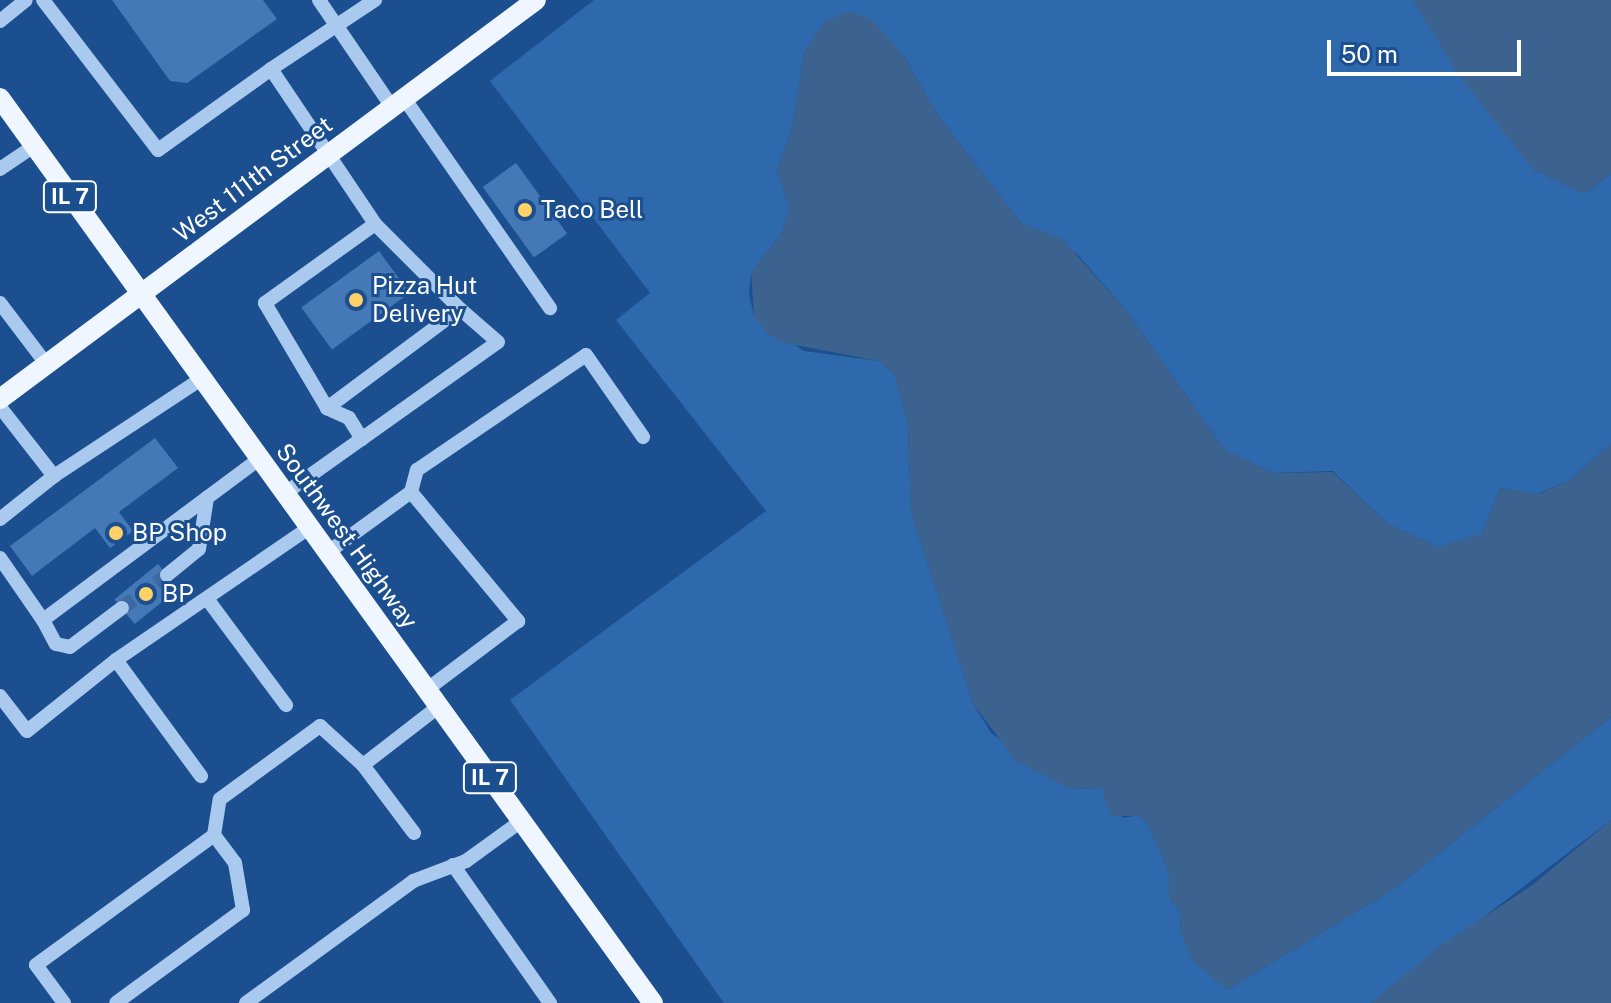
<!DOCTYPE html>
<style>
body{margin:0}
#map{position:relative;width:1611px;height:1003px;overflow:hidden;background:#1b4f8f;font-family:"Public Sans",sans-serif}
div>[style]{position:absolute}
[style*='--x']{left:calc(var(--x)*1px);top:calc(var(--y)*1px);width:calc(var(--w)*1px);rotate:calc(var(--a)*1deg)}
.green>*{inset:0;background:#2e69ad}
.water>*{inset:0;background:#3c6290}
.building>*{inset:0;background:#4478b7;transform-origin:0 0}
.minor-tunnel>*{height:14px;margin-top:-7px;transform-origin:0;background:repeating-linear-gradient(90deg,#3d69a0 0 14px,transparent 0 21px)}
.minor>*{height:14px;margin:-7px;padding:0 7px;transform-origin:7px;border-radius:7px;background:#a9c9ee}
.major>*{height:20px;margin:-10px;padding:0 10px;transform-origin:10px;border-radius:10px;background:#f0f6ff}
.dots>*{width:22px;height:22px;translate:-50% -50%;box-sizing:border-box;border:4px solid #1b4f8f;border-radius:50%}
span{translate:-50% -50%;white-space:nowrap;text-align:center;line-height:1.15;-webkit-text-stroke:6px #1b4f8f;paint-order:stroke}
.shield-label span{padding:2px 6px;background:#1b4f8f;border:2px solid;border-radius:6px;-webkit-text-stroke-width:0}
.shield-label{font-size:22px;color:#fff;font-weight:700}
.street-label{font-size:24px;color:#fff}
.poi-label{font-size:24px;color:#fff}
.left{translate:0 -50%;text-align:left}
.scale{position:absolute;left:1327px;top:40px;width:194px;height:36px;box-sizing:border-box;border:4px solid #fff;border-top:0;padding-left:10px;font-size:24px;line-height:28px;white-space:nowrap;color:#fff;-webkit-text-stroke:6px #1b4f8f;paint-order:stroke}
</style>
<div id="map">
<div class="green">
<i style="clip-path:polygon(594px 0,1412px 0,1533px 169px,1584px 194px,1611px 174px,1611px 443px,1570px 480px,1537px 494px,1500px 488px,1482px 533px,1462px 544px,1438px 547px,1388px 524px,1333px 471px,1273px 473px,1225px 450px,1125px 309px,1077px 254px,1021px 223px,937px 114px,904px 56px,825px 21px,804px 53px,792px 128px,777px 170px,790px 209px,781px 234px,751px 273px,749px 294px,754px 316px,804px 351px,879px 361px,895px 375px,908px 425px,911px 513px,974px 705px,991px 733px,1069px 789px,1101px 788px,1123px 818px,1138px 815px,1147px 823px,1169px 871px,1169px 898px,1181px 912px,1180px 931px,1227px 990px,1394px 889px,1611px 717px,1611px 820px,1371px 1003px,724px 1003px,510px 700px,766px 511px,616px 320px,650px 293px,490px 81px)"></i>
</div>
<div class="water">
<i style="clip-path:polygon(1412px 0,1611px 0,1611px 174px,1584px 194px,1533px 169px,1461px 78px)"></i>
<i style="clip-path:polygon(850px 11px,872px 20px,904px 56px,937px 114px,1021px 223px,1062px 239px,1125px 309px,1225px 450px,1273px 473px,1333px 472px,1388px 524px,1438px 547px,1482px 533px,1500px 488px,1538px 494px,1570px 480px,1611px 443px,1611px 717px,1394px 889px,1227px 990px,1193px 961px,1180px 931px,1181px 912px,1169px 898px,1169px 871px,1147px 823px,1138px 816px,1111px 816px,1101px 788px,1070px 789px,1016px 761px,974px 705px,911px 513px,908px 425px,895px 375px,879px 361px,785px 343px,767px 334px,754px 316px,751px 273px,781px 234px,790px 209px,777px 170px,792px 128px,804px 53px,825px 21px)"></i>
<i style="clip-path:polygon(1611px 820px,1611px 1003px,1371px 1003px,1440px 946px,1531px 886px)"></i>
</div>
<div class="building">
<i style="clip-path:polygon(112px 0,263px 0,277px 19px,187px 83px,170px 81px)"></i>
<i style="left:516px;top:163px;width:87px;height:41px;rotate:54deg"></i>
<i style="left:379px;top:251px;width:52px;height:96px;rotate:54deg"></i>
<i style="clip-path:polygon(155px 438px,178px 468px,119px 512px,133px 531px,110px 548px,95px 528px,32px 576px,10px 546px)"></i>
<i style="left:158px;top:564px;width:32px;height:56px;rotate:51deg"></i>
</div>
<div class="minor-tunnel">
<i style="--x:122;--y:608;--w:56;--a:-36.3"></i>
</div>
<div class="minor">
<i style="--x:43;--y:0;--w:189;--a:52.5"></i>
<i style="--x:158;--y:150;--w:139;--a:-35.6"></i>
<i style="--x:271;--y:69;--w:187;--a:56.1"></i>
<i style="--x:375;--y:224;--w:120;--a:45"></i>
<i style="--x:460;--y:309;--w:166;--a:143.3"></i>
<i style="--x:319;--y:0;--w:130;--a:55.7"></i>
<i style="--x:0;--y:21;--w:33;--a:-39"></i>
<i style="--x:271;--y:69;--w:125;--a:-33.6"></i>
<i style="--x:404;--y:98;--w:256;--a:55.2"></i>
<i style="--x:0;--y:169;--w:41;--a:-34.1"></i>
<i style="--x:0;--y:303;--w:78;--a:52.8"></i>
<i style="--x:0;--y:407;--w:88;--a:52"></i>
<i style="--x:54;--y:476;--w:69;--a:141.5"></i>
<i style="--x:362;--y:439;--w:25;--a:-122"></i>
<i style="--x:349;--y:418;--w:24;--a:-156"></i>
<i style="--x:327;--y:408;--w:122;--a:-120.6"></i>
<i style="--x:265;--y:303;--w:135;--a:-35.7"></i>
<i style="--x:54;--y:476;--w:176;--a:-33.4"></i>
<i style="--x:411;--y:492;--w:23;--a:-75"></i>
<i style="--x:417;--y:470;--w:204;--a:-34.2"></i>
<i style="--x:586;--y:355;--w:100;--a:55.2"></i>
<i style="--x:284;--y:494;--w:262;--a:-35.4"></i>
<i style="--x:498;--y:342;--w:50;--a:-139"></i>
<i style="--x:327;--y:553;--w:104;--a:-36"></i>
<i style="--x:411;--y:492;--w:168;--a:50.3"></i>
<i style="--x:518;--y:621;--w:115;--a:143.1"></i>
<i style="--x:0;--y:558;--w:75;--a:55.3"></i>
<i style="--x:43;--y:620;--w:269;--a:-36.7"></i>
<i style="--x:167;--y:575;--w:41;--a:-39.1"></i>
<i style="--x:199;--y:549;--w:52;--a:-81.1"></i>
<i style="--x:208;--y:600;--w:131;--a:53.4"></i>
<i style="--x:43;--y:620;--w:27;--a:62"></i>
<i style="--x:56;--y:644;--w:14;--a:12"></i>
<i style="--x:70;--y:647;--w:65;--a:-36.9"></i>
<i style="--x:116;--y:660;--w:144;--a:53.8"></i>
<i style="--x:0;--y:696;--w:44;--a:52.4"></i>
<i style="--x:27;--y:731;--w:114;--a:-38.6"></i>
<i style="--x:116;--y:660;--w:234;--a:-34.4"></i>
<i style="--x:414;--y:833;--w:85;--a:-126.9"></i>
<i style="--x:363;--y:765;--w:95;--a:-37.7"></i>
<i style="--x:214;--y:835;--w:36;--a:-81"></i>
<i style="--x:220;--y:799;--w:124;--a:-36.1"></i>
<i style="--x:320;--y:726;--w:58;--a:42.2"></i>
<i style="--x:453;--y:865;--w:169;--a:54.9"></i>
<i style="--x:64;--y:1003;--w:47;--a:-126.4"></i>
<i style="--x:36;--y:965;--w:220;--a:-36.1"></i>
<i style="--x:214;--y:835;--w:35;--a:53"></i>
<i style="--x:235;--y:863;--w:48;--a:80.3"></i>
<i style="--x:243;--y:910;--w:157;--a:143.8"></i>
<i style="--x:246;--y:1003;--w:207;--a:-36.1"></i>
<i style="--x:413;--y:881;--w:57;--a:-20.7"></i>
<i style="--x:466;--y:861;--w:68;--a:-36"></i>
</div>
<div class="major">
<i style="--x:0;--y:98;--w:1116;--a:54.19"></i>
<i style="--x:0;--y:399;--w:668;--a:-36.66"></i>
</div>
<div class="dots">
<i style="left:525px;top:210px;background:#ffd166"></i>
<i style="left:356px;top:300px;background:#ffd166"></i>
<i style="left:116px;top:533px;background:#ffd166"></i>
<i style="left:146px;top:594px;background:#ffd166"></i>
</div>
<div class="shield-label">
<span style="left:70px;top:197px">IL 7</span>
<span style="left:490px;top:778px">IL 7</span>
</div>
<div class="street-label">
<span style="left:253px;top:179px;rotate:-37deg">West 111th Street</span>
<span style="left:347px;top:536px;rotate:54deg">Southwest Highway</span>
</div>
<div class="poi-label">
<span class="left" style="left:541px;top:210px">Taco Bell</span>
<span class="left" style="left:372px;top:300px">Pizza Hut<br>Delivery</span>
<span class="left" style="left:132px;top:533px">BP Shop</span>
<span class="left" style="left:162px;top:594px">BP</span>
</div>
<div class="scale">50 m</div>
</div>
